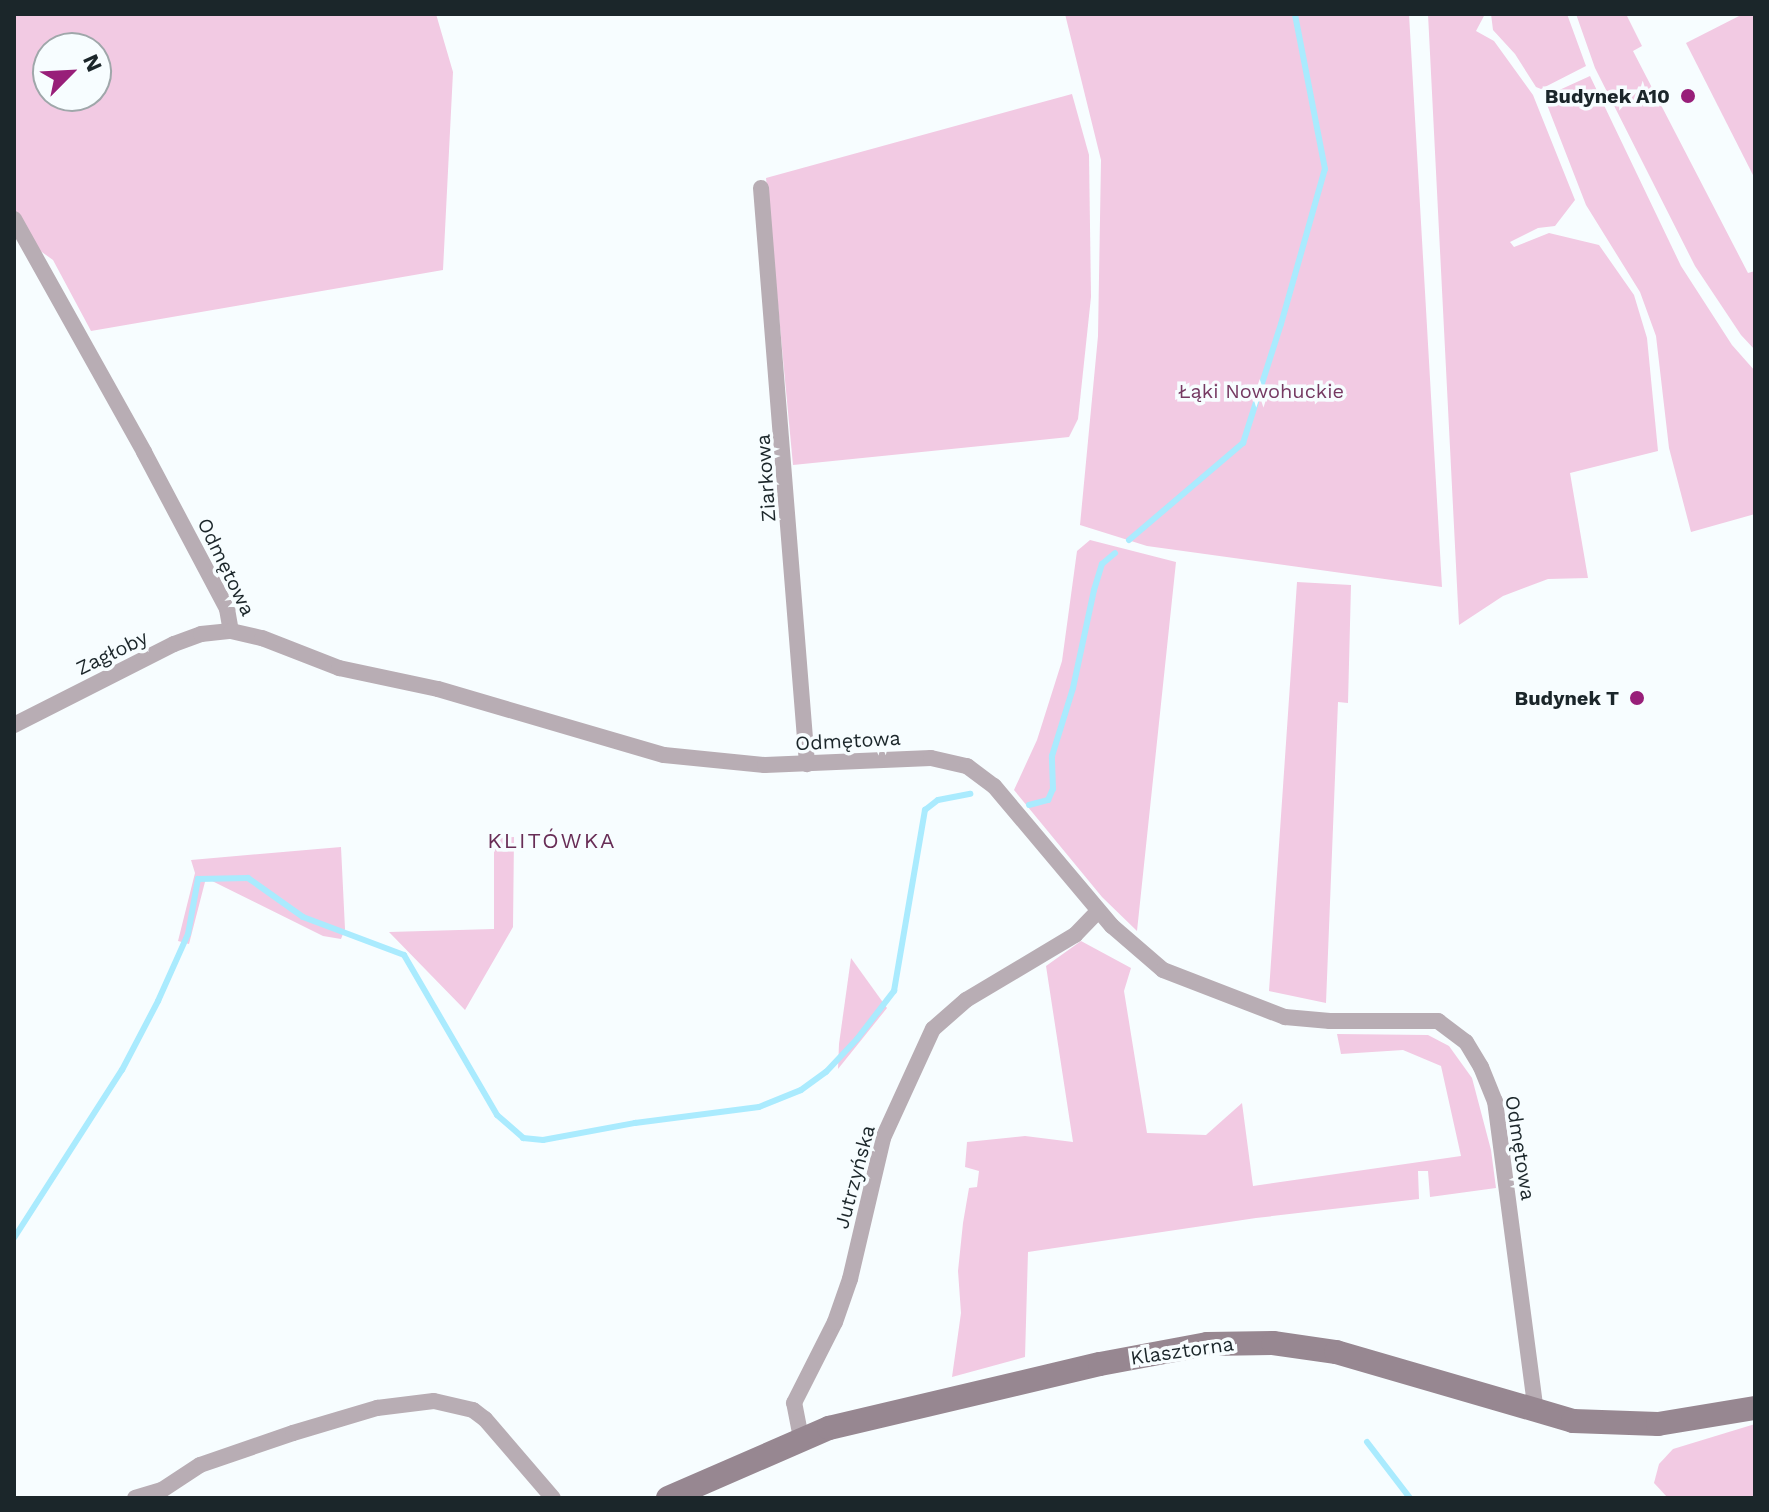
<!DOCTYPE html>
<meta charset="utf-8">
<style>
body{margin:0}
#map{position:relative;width:1769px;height:1512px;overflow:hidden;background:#f7fdff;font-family:"Work Sans",sans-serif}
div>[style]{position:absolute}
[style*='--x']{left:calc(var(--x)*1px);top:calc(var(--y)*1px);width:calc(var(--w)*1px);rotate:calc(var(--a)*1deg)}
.green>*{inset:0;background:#f2cae3}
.stream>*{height:6px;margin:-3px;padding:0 3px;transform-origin:3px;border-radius:3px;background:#aaebfe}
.street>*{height:16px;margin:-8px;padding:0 8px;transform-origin:8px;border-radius:8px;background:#b8adb4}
.secondary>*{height:24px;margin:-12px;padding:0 12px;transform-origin:12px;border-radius:12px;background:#978791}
.dots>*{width:22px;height:22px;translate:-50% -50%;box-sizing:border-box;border:4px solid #f7fdff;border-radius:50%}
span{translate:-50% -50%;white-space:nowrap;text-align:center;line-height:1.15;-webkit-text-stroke:7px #f7fdff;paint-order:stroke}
.poi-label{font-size:20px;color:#1b262a;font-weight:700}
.right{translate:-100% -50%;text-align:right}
.park-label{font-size:20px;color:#753962}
.street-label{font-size:20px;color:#1b262a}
.neighbourhood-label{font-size:22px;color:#682d56;letter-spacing:2px}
.frame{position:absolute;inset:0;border:16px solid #1b262a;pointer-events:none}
.north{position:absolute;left:32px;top:32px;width:80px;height:80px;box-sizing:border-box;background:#f7fdff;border:2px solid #9fa7aa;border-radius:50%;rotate:66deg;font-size:22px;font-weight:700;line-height:32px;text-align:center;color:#1b262a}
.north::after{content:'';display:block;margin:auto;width:28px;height:36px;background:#981f79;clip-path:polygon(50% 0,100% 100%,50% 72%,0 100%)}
</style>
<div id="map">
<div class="green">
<i style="clip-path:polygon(evenodd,14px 14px,436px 14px,453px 72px,443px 270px,91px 331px,53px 260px,14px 232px,14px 14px,48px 48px,96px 48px,96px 96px,48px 96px,48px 48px)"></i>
<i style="clip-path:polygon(1065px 14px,1409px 14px,1442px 587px,1147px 546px,1080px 525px,1098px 336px,1101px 160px)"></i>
<i style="clip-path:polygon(1428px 14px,1485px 14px,1476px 31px,1494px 41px,1533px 95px,1575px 200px,1555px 226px,1538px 228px,1510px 242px,1514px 247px,1549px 233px,1599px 245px,1634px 295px,1647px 338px,1658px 451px,1570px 473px,1588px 578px,1548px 579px,1503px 596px,1459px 625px)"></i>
<i style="clip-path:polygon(1491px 14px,1567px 14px,1586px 66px,1541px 89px,1536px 87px,1515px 54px,1493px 30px)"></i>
<i style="clip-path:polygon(1576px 14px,1626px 14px,1642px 46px,1633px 51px,1748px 273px,1755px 271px,1755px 350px,1741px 335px,1695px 266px,1595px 68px)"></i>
<i style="clip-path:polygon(1743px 14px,1755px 14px,1755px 179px,1686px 43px)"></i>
<i style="clip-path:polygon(1590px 76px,1681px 266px,1732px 345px,1755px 371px,1755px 514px,1691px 532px,1669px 448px,1656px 336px,1640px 292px,1586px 205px,1544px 97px)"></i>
<i style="clip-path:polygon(1072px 94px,1089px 155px,1091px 297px,1078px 419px,1069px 437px,793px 465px,766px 178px)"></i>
<i style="clip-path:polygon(1090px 540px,1176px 562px,1137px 931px,1102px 897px,1014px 790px,1037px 740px,1062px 661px,1077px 551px)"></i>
<i style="clip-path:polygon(1297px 582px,1351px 585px,1348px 703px,1338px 702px,1326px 1003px,1269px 991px)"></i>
<i style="clip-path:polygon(514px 837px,513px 927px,465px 1010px,389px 932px,494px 929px,494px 838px)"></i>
<i style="clip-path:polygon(341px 847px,345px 929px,341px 939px,323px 936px,206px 878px,189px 944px,178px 941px,195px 873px,191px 860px)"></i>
<i style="clip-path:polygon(1081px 941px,1131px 968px,1124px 991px,1147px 1133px,1206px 1135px,1242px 1103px,1253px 1186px,1461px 1156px,1441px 1066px,1403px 1050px,1341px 1054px,1337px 1034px,1428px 1035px,1449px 1046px,1472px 1078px,1491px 1150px,1496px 1188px,1430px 1197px,1428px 1171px,1418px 1171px,1419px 1199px,1256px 1218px,1028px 1252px,1025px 1357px,952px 1377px,961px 1313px,958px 1271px,963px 1223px,969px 1188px,977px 1187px,979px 1171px,965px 1167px,967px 1142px,1025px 1136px,1073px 1142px,1046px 966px)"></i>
<i style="clip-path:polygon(851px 958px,887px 1008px,838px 1069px,839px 1044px)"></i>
<i style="clip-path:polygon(1755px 1424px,1755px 1498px,1668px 1498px,1654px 1483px,1659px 1464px,1673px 1449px)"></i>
</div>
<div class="stream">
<i style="--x:1129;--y:540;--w:150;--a:-40.4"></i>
<i style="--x:1243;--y:443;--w:125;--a:-72.3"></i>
<i style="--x:1281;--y:324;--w:161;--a:-74.2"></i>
<i style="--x:1325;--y:169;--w:158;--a:-101"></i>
<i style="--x:1029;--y:805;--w:20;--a:-15"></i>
<i style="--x:1048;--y:800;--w:12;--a:-66"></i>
<i style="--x:1053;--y:789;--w:33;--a:-92"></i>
<i style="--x:1052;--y:756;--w:71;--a:-72.8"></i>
<i style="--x:1073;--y:688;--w:100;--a:-77.9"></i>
<i style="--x:1094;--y:590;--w:27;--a:-73"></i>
<i style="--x:1102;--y:564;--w:17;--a:-40"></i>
<i style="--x:14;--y:1238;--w:200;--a:-57.3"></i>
<i style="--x:122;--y:1070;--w:78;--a:-62.4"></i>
<i style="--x:158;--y:1001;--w:73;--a:-65.9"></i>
<i style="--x:188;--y:934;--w:56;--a:-79.7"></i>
<i style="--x:198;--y:879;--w:50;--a:-1.1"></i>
<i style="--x:248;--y:878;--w:67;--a:35.3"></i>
<i style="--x:303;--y:917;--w:108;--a:20.6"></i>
<i style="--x:404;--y:955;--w:185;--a:59.8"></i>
<i style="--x:497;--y:1115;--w:35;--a:41"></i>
<i style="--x:523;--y:1138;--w:20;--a:6"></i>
<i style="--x:543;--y:1140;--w:94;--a:-10.5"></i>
<i style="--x:635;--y:1123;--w:125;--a:-7.4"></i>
<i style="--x:759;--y:1107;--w:45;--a:-22"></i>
<i style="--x:801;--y:1090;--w:31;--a:-36"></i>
<i style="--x:826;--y:1072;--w:45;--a:-46.8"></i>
<i style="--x:857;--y:1039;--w:61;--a:-52.4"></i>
<i style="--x:894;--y:991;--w:184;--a:-80.3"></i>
<i style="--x:925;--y:810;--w:16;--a:-38"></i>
<i style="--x:938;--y:800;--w:33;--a:-11"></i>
<i style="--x:1367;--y:1442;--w:71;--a:52.5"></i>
</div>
<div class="street">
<i style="--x:761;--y:188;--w:578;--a:85.43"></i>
<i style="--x:14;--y:219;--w:267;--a:60.8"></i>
<i style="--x:144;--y:452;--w:178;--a:62.1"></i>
<i style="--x:227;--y:609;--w:22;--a:80"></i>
<i style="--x:14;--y:725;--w:179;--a:-26.9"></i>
<i style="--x:174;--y:644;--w:29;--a:-20"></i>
<i style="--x:201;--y:634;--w:30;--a:-6"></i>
<i style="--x:231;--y:631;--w:32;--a:13"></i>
<i style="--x:262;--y:638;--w:83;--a:21.3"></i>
<i style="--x:339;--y:668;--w:101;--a:12"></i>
<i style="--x:438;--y:689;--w:235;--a:16.3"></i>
<i style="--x:664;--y:755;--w:101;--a:5.7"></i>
<i style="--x:765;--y:765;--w:166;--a:-2.4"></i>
<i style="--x:931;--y:758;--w:37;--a:13"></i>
<i style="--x:967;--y:766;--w:34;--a:37"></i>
<i style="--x:994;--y:786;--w:183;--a:49.9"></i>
<i style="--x:1112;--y:926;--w:67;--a:40.8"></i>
<i style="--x:1163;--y:970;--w:131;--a:21.1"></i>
<i style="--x:1285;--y:1017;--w:45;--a:5.1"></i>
<i style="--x:1330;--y:1021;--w:108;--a:0"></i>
<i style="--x:1438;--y:1021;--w:35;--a:37"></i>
<i style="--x:1466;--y:1042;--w:29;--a:59"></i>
<i style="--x:1481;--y:1067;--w:37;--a:68"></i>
<i style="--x:1495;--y:1101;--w:315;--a:82.5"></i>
<i style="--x:801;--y:1438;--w:36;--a:-101"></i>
<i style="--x:794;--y:1403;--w:91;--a:-63.2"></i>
<i style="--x:835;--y:1322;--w:46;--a:-70.8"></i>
<i style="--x:850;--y:1279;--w:145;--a:-76.8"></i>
<i style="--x:883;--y:1138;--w:120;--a:-65.4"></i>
<i style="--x:933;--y:1029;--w:44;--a:-41.3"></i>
<i style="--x:966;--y:1000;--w:127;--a:-30.8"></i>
<i style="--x:1075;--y:935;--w:33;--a:-46"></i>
<i style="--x:135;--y:1498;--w:28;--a:-17"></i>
<i style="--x:162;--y:1490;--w:45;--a:-33.3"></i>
<i style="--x:200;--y:1465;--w:98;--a:-19"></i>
<i style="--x:293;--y:1433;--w:88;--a:-16.6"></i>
<i style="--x:377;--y:1408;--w:57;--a:-7"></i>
<i style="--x:434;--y:1401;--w:40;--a:13"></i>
<i style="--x:473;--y:1410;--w:15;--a:37"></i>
<i style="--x:485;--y:1419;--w:104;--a:49.3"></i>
</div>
<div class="secondary">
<i style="--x:668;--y:1498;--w:176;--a:-23.5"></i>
<i style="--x:829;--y:1428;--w:278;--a:-13.3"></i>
<i style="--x:1100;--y:1364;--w:109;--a:-10.6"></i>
<i style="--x:1207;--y:1344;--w:66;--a:-0.9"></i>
<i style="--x:1273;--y:1343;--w:64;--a:8.1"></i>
<i style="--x:1336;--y:1352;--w:247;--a:16.2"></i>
<i style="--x:1573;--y:1421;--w:85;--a:2"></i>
<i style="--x:1658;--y:1424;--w:98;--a:-9.4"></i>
</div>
<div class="dots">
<i style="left:1688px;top:96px;background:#981f79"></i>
<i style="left:1637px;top:698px;background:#981f79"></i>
</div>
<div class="poi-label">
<span class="right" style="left:1670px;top:96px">Budynek A10</span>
<span class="right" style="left:1619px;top:698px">Budynek T</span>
</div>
<div class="park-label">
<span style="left:1261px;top:391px">Łąki Nowohuckie</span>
</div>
<div class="street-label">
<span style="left:766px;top:478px;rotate:-94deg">Ziarkowa</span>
<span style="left:226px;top:567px;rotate:64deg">Odmętowa</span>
<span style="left:112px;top:653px;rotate:-26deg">Zagłoby</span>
<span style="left:848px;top:741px;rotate:-3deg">Odmętowa</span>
<span style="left:1520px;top:1148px;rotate:81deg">Odmętowa</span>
<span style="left:855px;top:1177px;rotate:-75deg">Jutrzyńska</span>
<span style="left:1182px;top:1351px;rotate:-8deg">Klasztorna</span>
</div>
<div class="neighbourhood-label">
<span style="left:552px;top:841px">KLITÓWKA</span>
</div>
<div class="frame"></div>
<div class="north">N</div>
</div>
